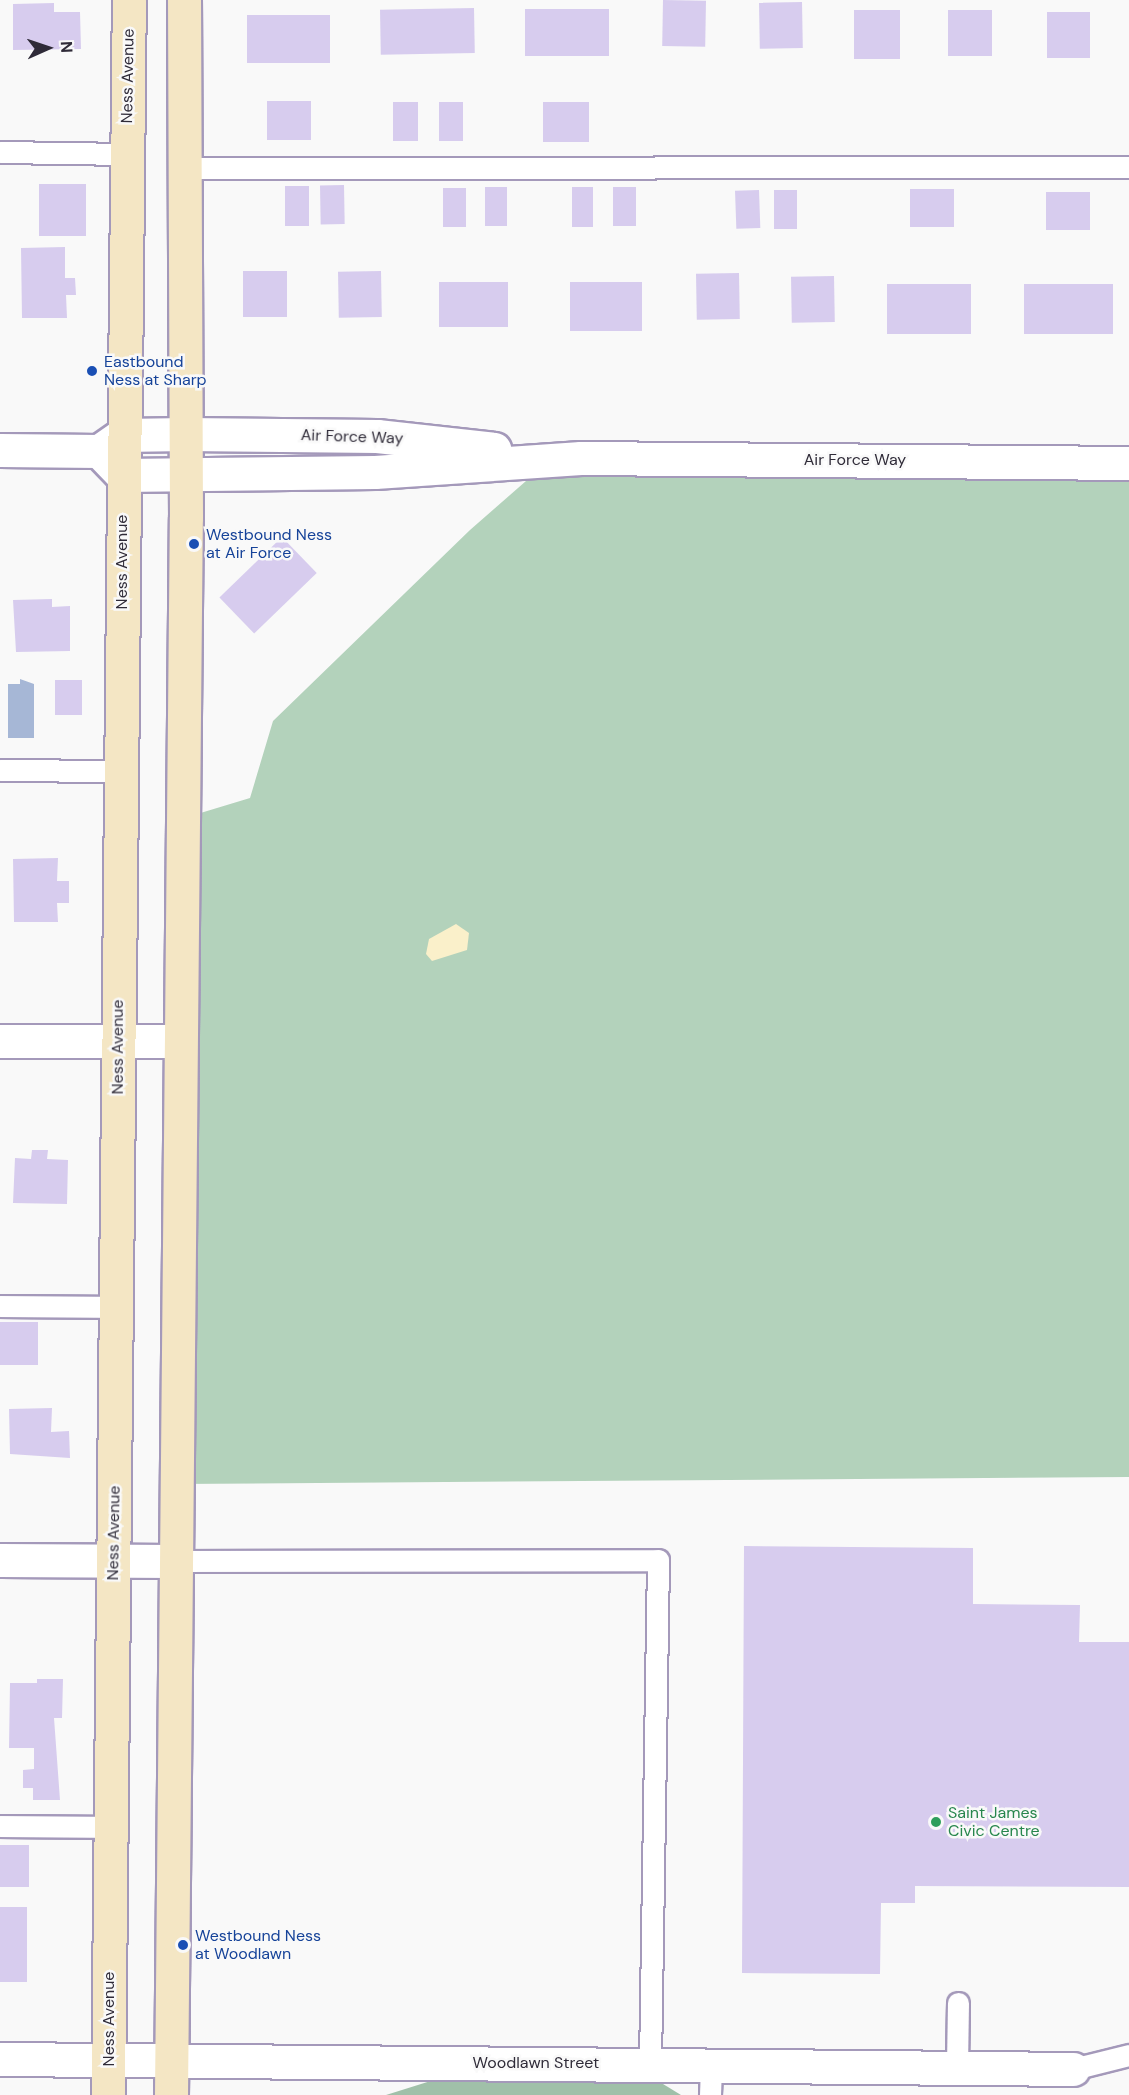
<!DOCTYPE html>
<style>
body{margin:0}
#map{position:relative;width:1129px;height:2095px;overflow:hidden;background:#f9f9f9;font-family:"DM Sans",sans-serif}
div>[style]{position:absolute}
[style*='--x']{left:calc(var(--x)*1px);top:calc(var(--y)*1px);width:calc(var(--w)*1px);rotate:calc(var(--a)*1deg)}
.green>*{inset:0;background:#b3d2bb}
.forest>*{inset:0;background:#a0c0a9}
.sand>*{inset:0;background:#faf0ca}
.water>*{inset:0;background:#a6b7d6}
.building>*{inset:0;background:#d7ccee;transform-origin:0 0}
.roads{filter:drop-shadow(2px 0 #a499ba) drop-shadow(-2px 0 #a499ba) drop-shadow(0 2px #a499ba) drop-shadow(0 -2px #a499ba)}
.lane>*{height:21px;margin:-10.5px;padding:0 10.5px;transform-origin:10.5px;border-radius:10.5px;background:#fff}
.street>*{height:33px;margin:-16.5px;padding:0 16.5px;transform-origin:16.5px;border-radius:16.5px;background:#fff}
.secondary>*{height:33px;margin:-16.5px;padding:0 16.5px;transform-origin:16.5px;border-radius:16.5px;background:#f4e6c4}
.dots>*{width:16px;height:16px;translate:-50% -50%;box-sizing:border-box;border:3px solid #f9f9f9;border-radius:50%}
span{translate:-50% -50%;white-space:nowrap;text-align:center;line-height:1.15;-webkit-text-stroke:5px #f9f9f9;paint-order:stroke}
.street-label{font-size:16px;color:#2f2b38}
.transit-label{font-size:16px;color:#164399}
.left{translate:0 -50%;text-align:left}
.leisure-label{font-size:16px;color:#27864d}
.north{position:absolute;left:18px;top:18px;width:60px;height:60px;-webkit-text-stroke:4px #f9f9f9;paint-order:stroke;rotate:87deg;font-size:16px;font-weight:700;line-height:24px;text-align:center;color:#2f2b38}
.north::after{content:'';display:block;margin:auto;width:21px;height:27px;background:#2f2b38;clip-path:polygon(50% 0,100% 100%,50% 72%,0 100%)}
</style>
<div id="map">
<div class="green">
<i style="clip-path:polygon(550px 460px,1129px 463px,1129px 1477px,175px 1484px,184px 818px,250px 798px,273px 721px,470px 530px)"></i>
</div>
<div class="forest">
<i style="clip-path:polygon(437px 2079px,663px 2084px,681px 2095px,386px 2095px)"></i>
</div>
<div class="sand">
<i style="clip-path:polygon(456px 924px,469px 933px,467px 950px,432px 961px,426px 954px,429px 939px)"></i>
</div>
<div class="water">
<i style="clip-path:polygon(20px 679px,34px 684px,34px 738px,8px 738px,8px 684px,20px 684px)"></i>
</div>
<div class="building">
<i style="left:663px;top:0;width:43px;height:46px;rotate:1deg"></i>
<i style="left:802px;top:2px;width:46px;height:43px;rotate:89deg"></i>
<i style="clip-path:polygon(54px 3px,54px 12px,80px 12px,81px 49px,13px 50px,13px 4px)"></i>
<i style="left:474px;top:8px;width:45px;height:94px;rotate:89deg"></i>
<i style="left:525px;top:9px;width:84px;height:47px"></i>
<i style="left:854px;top:10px;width:46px;height:49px"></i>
<i style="left:992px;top:10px;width:46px;height:44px;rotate:90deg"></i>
<i style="left:1047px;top:12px;width:43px;height:46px"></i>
<i style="left:330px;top:15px;width:48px;height:83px;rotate:90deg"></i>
<i style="left:267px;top:101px;width:44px;height:39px"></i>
<i style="left:393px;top:102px;width:25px;height:39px"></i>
<i style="left:439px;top:102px;width:24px;height:39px"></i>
<i style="left:589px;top:102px;width:40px;height:46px;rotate:90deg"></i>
<i style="left:39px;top:184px;width:47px;height:52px"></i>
<i style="left:344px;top:185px;width:39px;height:24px;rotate:89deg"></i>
<i style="left:285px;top:186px;width:24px;height:40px"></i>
<i style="left:485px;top:187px;width:22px;height:39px"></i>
<i style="left:572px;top:187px;width:21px;height:40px"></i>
<i style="left:613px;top:187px;width:23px;height:39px"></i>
<i style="left:443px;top:188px;width:23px;height:39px"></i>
<i style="left:954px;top:189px;width:38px;height:44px;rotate:90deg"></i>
<i style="left:759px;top:190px;width:38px;height:24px;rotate:88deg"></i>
<i style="left:774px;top:190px;width:23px;height:39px"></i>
<i style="left:1046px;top:192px;width:44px;height:38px"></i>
<i style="clip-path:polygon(65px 247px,65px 278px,75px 278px,76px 295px,66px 295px,67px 318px,22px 318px,21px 248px)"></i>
<i style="left:243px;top:271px;width:44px;height:46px"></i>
<i style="left:381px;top:271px;width:46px;height:43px;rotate:89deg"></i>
<i style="left:739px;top:273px;width:46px;height:43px;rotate:89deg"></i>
<i style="left:834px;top:276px;width:46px;height:43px;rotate:89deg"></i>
<i style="left:508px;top:282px;width:45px;height:69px;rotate:90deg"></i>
<i style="left:642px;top:282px;width:49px;height:72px;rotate:90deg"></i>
<i style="left:887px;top:284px;width:84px;height:50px"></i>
<i style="left:1024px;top:284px;width:89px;height:50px"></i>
<i style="left:282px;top:537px;width:50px;height:87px;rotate:46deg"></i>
<i style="clip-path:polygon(52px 599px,52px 607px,70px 606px,70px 651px,16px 652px,13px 600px)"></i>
<i style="left:55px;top:680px;width:27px;height:35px"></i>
<i style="clip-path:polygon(58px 858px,57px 881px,69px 881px,69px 903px,57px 903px,58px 922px,14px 922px,13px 859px)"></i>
<i style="clip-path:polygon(32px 1150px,48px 1150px,47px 1159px,68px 1160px,67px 1204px,13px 1203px,15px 1158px,31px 1159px)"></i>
<i style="left:0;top:1322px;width:38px;height:43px"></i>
<i style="clip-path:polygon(52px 1408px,51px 1432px,69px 1431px,70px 1458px,10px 1454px,9px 1409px)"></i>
<i style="clip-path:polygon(744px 1546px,973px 1548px,973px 1604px,1080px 1605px,1079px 1642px,1129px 1642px,1129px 1887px,915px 1886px,915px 1903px,881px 1903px,880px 1974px,742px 1973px)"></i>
<i style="clip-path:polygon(37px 1679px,63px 1679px,62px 1718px,54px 1718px,60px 1800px,33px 1800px,33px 1788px,23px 1788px,23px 1770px,34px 1769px,34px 1748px,9px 1748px,10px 1683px,37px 1683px)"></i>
<i style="left:0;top:1845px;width:29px;height:42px"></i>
<i style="left:0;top:1907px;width:27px;height:75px"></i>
</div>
<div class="roads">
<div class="lane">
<i style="--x:0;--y:152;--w:126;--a:0.9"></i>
<i style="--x:184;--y:168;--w:945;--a:-0.06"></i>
<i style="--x:0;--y:770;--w:120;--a:0.5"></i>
<i style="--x:0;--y:1306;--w:117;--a:0.5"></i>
<i style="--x:174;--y:1561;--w:484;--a:-0.1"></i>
<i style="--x:658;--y:1560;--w:504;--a:90.91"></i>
<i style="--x:0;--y:1826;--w:111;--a:0.5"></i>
<i style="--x:957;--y:2066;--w:63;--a:-89.1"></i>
<i style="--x:1073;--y:2069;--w:58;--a:-14"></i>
<i style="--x:710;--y:2095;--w:31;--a:-88"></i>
</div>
<div class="street">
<i style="--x:0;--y:450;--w:99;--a:0.6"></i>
<i style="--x:99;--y:451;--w:28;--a:-35"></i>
<i style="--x:122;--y:435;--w:64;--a:-0.9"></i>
<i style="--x:186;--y:434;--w:191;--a:0.6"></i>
<i style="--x:377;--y:436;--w:118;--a:6.3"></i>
<i style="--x:99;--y:451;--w:33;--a:46"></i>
<i style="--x:122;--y:475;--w:253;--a:-0.7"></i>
<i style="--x:375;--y:472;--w:206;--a:-3.9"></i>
<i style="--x:581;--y:458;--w:548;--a:0.52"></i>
<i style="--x:0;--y:1041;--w:178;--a:0"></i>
<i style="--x:0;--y:1560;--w:174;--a:0.3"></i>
<i style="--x:0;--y:2059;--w:1073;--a:0.53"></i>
</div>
<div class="secondary">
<i style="--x:108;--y:2095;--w:2095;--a:-89.43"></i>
<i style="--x:171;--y:2095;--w:1578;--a:-89.46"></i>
<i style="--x:186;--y:517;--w:517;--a:-90.22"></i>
</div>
</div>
<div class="dots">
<i style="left:92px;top:371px;background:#1a4fb4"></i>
<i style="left:194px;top:544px;background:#1a4fb4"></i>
<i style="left:936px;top:1822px;background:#2e9e5b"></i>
<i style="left:183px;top:1945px;background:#1a4fb4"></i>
</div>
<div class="street-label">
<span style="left:128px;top:76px;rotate:-89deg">Ness Avenue</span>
<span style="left:352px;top:437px;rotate:2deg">Air Force Way</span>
<span style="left:855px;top:460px">Air Force Way</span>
<span style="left:122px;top:562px;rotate:-90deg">Ness Avenue</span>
<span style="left:118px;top:1047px;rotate:-90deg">Ness Avenue</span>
<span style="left:114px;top:1533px;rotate:-89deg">Ness Avenue</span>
<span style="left:109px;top:2019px;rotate:-90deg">Ness Avenue</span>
<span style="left:536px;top:2063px">Woodlawn Street</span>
</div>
<div class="transit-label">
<span class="left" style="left:104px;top:371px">Eastbound<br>Ness at Sharp</span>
<span class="left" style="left:206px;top:544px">Westbound Ness<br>at Air Force</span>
<span class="left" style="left:195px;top:1945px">Westbound Ness<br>at Woodlawn</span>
</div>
<div class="leisure-label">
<span class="left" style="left:948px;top:1822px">Saint James<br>Civic Centre</span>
</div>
<div class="north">N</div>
</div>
